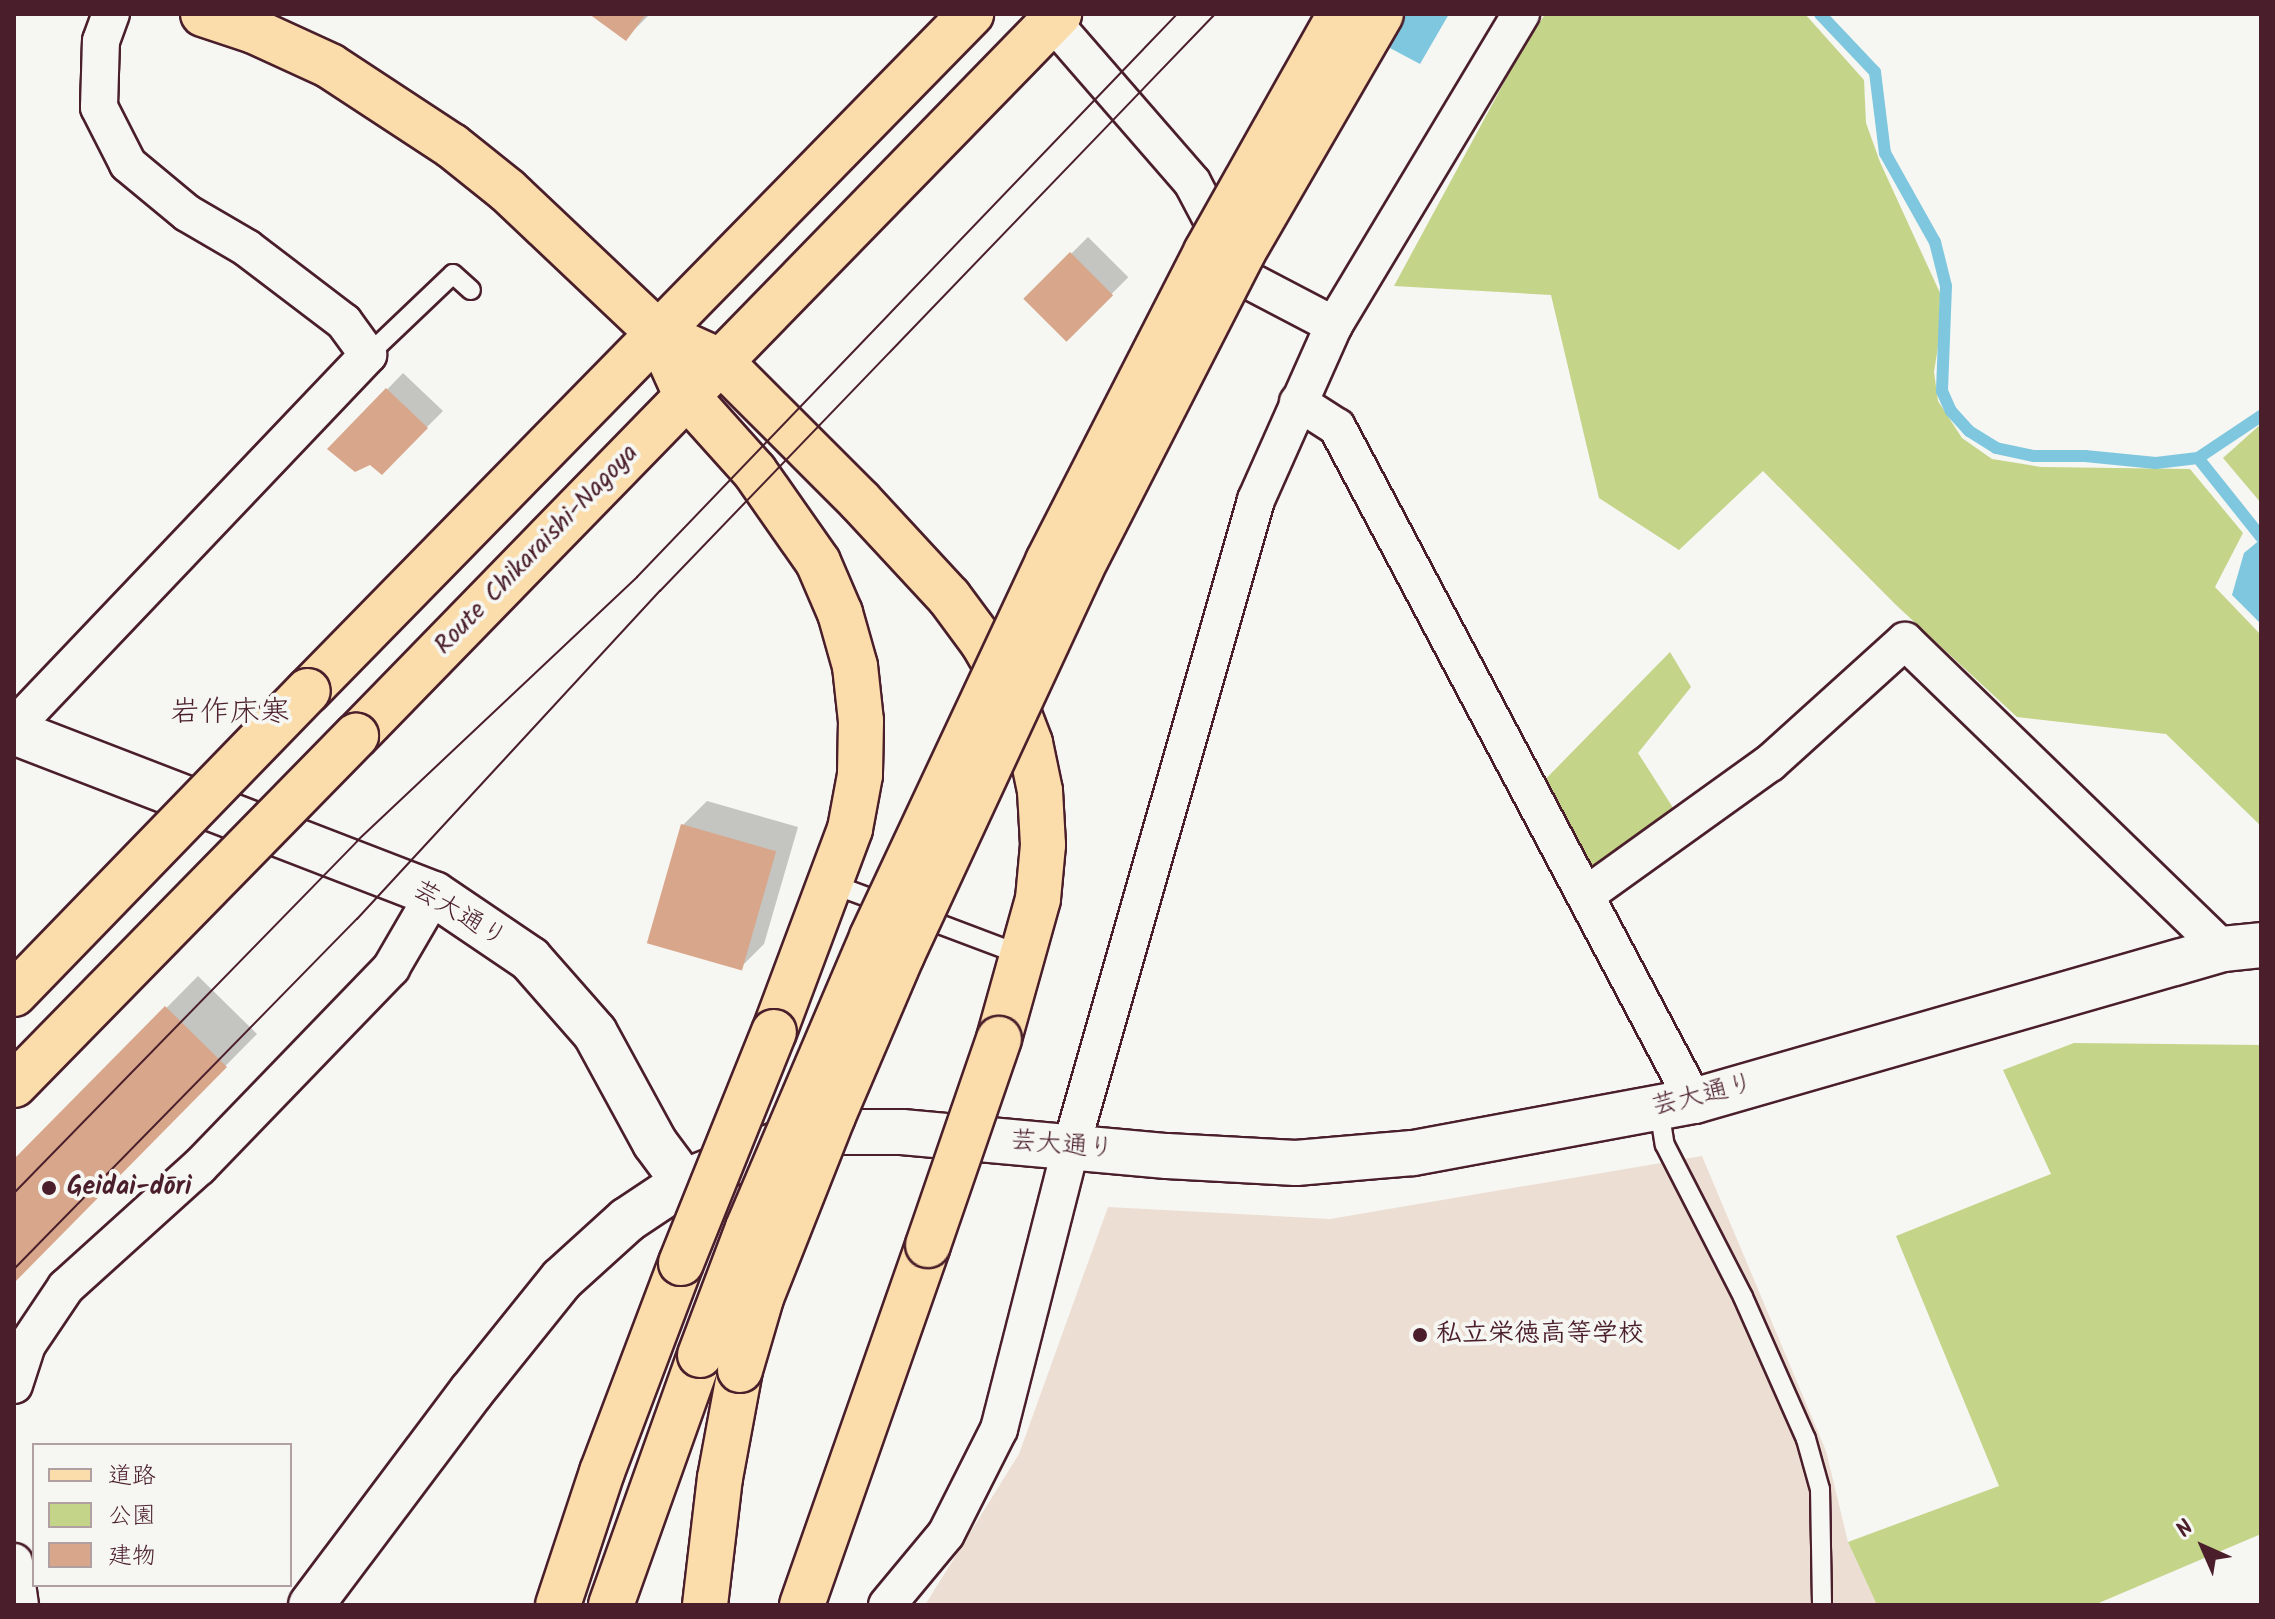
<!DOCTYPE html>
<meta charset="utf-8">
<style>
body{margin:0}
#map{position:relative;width:2275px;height:1619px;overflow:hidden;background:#f6f6f2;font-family:Kalam,"Klee One",sans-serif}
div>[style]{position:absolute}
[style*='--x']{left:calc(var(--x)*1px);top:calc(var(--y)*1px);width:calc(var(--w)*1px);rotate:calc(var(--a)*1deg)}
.built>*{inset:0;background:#edded3}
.green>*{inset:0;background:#c4d489}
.water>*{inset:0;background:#7ec7de}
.shadow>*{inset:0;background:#0003;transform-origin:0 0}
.stream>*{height:12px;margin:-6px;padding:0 6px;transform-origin:6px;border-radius:6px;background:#7ec7de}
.building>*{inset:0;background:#d8a78b;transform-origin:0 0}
.roads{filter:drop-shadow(2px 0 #4a1f2b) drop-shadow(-2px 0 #4a1f2b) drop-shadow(0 2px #4a1f2b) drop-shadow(0 -2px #4a1f2b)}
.lane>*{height:18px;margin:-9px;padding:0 9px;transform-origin:9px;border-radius:9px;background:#f6f6f2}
.street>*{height:36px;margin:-18px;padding:0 18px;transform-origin:18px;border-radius:18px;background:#f6f6f2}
.secondary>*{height:44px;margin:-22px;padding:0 22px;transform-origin:22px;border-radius:22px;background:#f6f6f2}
.primary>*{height:44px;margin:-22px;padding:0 22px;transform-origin:22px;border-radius:22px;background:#fbddab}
.highway>*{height:44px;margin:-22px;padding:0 22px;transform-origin:22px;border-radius:22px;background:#fbddab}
.tram>*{height:2px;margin:-1px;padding:0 1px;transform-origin:1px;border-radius:1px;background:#4a1f2b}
.bridges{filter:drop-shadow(2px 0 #4a1f2b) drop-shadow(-2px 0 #4a1f2b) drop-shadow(0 2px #4a1f2b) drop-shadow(0 -2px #4a1f2b)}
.primary-bridge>*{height:44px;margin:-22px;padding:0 22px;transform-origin:22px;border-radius:22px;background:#fbddab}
.highway-bridge>*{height:44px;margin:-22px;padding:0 22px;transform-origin:22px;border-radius:22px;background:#fbddab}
.dots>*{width:22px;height:22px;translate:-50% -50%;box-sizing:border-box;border:4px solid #f6f6f2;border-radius:50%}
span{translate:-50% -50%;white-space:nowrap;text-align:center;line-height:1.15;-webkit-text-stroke:8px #f6f6f2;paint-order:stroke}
.street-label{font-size:26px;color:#4a1f2b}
.poi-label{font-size:26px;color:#4a1f2b;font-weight:700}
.left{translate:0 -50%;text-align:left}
.quarter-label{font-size:30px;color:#4a1f2b}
.frame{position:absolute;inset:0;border:16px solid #4a1f2b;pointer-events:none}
.legend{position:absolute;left:32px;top:1443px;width:260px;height:144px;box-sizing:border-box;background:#f6f6f2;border:2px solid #b1a0a2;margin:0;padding:10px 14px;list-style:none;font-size:24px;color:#4a1f2b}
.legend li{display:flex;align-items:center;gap:16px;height:40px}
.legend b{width:40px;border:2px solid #b1a0a2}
.north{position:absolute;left:2163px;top:1507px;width:80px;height:80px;-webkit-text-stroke:6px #f6f6f2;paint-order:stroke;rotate:315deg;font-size:22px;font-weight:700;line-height:32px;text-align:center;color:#4a1f2b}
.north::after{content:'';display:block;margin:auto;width:28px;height:36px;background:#4a1f2b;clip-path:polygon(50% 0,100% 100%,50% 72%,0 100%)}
</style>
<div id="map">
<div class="built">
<i style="clip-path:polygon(1702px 1156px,1826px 1451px,1848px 1542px,1877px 1605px,925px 1605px,1019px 1454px,1108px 1207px,1330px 1219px)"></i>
</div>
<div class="green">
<i style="clip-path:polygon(1545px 14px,1805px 14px,1864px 80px,1866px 123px,1880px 162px,1940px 293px,1939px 340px,1934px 372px,1938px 401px,1962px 438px,1992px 459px,2041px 467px,2190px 469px,2243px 533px,2215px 587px,2261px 635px,2261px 826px,2166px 734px,2017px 717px,1896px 605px,1763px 471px,1679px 550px,1599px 498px,1551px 295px,1394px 286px,1513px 66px)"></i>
<i style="clip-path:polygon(2261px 424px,2261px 503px,2223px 458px)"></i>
<i style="clip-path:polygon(1670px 652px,1691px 687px,1638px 753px,1684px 825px,1586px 895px,1532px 793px)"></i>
<i style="clip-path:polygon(2074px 1043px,2261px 1045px,2261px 1534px,2094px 1605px,1877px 1605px,1848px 1542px,1999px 1486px,1896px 1236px,2051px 1174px,2003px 1070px)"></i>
</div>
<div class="water">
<i style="clip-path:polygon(1326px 14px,1449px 14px,1420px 64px)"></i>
<i style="clip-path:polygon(2261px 539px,2261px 624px,2232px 595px,2244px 553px)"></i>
</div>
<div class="shadow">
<i style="clip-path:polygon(592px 14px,650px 14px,626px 38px)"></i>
<i style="left:1088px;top:237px;width:57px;height:87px;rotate:45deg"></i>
<i style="clip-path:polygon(403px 373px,443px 411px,382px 472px,370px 463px,355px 470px,349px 467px,330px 449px)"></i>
<i style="clip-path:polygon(707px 801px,798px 827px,764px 944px,740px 968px,683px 825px)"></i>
<i style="clip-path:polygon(198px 976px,257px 1034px,14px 1280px,14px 1162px)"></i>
</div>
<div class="stream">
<i style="--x:1820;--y:14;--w:80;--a:46.5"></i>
<i style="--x:1875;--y:72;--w:82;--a:83"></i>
<i style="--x:1885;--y:153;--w:102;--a:60.7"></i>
<i style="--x:1935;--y:242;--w:45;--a:76"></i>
<i style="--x:1946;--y:286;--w:105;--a:92.2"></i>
<i style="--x:1942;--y:391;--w:22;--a:66"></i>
<i style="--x:1951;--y:411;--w:27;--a:48"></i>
<i style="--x:1969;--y:431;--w:32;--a:32"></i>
<i style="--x:1996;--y:448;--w:39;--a:12"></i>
<i style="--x:2034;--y:456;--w:51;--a:0"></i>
<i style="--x:2085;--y:456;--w:71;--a:5.6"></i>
<i style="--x:2156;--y:463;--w:42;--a:-6.8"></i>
<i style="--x:2198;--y:458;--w:101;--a:51.4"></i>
<i style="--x:2198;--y:458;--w:76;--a:-33.7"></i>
</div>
<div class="building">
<i style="clip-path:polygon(589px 14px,646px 14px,626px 41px)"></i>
<i style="left:1070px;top:252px;width:61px;height:66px;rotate:45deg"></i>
<i style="clip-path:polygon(386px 388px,428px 428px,382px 475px,370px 465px,355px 472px,327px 449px)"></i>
<i style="left:681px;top:824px;width:99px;height:124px;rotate:16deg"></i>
<i style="clip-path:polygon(165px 1006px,227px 1067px,14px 1283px,14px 1159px)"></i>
</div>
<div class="roads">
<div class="lane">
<i style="--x:368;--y:355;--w:117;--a:-43.6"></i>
<i style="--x:453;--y:274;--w:24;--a:42"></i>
<i style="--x:832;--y:884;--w:58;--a:20.3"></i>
<i style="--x:918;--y:916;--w:113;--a:20.7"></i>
<i style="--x:1659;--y:1109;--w:36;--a:81"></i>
<i style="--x:1665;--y:1145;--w:171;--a:62.8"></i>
<i style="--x:1743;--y:1297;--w:155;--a:66.1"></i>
<i style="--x:1806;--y:1439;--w:52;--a:74.4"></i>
<i style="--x:1820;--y:1489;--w:116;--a:89"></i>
</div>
<div class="street">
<i style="--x:1052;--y:21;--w:213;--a:49"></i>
<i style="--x:1192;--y:182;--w:107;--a:62.2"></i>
<i style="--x:1242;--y:277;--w:104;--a:27.6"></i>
<i style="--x:1298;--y:402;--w:46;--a:32.7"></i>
<i style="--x:1337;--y:427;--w:763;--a:62.09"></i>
<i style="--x:14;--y:727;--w:514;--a:-46.42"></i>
<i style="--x:368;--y:355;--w:41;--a:-126"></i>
<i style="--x:344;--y:322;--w:122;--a:-142.7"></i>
<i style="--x:247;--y:248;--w:69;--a:-149.7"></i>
<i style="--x:187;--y:213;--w:77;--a:-140.3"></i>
<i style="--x:128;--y:164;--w:64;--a:-117"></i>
<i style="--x:99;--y:107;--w:66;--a:-88.3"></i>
<i style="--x:101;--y:41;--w:29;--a:-70"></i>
<i style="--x:1586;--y:895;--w:226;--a:-35.7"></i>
<i style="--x:1770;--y:763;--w:182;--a:-42.1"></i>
<i style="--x:1905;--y:641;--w:443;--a:44.1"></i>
<i style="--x:14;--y:1385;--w:42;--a:-72"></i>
<i style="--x:27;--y:1345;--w:70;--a:-56.1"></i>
<i style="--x:66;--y:1287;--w:179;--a:-42.1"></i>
<i style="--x:199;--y:1167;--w:277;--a:-46"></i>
<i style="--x:391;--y:968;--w:86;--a:-59.8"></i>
<i style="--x:14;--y:1562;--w:43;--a:82.1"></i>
<i style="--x:887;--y:1605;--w:92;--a:-50.3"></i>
<i style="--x:946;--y:1534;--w:118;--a:-63.2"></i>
<i style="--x:999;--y:1429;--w:291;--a:-75.7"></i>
<i style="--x:1071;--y:1147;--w:673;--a:-74.04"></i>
<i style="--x:1256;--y:500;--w:192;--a:-66"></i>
<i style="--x:1334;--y:325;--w:363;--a:-59"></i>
</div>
<div class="secondary">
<i style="--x:14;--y:732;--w:450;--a:21.1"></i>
<i style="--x:434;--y:894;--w:116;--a:34.1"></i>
<i style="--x:530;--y:959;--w:98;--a:48.7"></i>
<i style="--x:595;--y:1033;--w:125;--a:61.4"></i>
<i style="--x:655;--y:1143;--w:49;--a:53.4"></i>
<i style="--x:311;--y:1605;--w:266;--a:-53.1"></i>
<i style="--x:471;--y:1392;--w:145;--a:-51.2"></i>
<i style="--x:562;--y:1279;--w:88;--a:-42.2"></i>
<i style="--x:627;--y:1220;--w:69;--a:-33.7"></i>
<i style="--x:684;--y:1182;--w:134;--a:-22"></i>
<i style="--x:808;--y:1132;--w:94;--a:0"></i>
<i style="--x:902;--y:1132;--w:266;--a:5.2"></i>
<i style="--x:1167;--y:1156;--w:129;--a:3.1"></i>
<i style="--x:1296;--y:1163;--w:117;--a:-4.9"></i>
<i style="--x:1413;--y:1153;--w:286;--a:-10.5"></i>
<i style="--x:1694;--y:1101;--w:550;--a:-16.03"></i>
<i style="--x:2223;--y:949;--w:38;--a:-6"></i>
</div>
<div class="primary">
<i style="--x:203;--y:14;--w:54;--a:18.4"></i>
<i style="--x:254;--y:31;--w:84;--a:24.7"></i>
<i style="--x:330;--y:66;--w:146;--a:33.3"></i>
<i style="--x:452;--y:146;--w:70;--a:38.7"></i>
<i style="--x:507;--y:190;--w:208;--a:43.4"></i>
<i style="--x:308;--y:691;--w:948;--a:-45.6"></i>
<i style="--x:356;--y:736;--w:1008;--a:-45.76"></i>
</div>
<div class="highway">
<i style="--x:658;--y:333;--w:68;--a:24.3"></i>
<i style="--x:720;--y:361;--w:198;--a:45"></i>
<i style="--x:860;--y:501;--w:131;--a:47.2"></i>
<i style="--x:949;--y:597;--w:57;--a:53.5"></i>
<i style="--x:983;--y:643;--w:52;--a:60"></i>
<i style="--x:1009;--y:688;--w:59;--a:69.1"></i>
<i style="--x:1030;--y:743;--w:49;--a:78.2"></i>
<i style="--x:1040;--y:791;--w:54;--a:86.8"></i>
<i style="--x:1043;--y:845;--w:54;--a:95.3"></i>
<i style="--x:1038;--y:899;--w:145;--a:105.6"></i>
<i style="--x:658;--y:333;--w:68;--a:65.7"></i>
<i style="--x:686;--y:395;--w:103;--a:48.1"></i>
<i style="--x:755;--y:472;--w:110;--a:55"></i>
<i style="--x:818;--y:562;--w:56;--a:66.7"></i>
<i style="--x:840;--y:613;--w:55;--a:74.2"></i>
<i style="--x:855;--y:666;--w:55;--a:83.8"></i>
<i style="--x:861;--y:721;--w:54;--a:91.1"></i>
<i style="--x:860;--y:775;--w:55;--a:100.5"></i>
<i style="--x:850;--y:829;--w:217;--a:110.5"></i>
<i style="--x:558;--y:1605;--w:140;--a:-71.7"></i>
<i style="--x:602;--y:1472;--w:223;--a:-69.3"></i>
<i style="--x:611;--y:1605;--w:265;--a:-70.4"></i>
<i style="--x:705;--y:1605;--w:128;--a:-83.3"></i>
<i style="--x:720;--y:1478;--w:110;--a:-79.5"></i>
<i style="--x:802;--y:1605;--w:381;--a:-70.7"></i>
</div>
</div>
<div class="tram">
<i style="--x:14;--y:1193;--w:491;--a:-45.7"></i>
<i style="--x:357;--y:841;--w:385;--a:-43.3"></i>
<i style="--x:637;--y:577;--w:780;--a:-46.19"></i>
<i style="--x:14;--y:1269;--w:490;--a:-45.6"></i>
<i style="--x:357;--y:919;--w:447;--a:-47.3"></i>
<i style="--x:660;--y:591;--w:801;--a:-46.11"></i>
</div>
<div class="bridges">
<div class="primary-bridge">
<i style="--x:14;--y:994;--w:422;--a:-45.9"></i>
<i style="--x:14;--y:1085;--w:489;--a:-45.6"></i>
</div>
<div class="highway-bridge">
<i style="--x:928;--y:1245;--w:218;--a:-71"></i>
<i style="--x:681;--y:1263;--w:249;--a:-68.1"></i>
<i style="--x:700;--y:1355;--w:136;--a:-69.3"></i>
<i style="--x:748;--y:1228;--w:316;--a:-66.9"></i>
<i style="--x:872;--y:937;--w:415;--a:-64.9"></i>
<i style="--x:1048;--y:561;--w:347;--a:-62.9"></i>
<i style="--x:1206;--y:252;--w:273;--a:-60.6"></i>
<i style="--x:740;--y:1370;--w:75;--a:-73.7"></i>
<i style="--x:761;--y:1298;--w:196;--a:-68.4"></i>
<i style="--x:833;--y:1116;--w:175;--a:-66.8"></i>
<i style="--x:902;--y:955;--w:425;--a:-65.1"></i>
<i style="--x:1081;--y:569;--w:354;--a:-62.9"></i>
<i style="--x:1242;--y:254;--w:277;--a:-59.9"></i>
</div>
</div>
<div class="dots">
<i style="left:49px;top:1188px;background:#4a1f2b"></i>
<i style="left:1420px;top:1335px;background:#4a1f2b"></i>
</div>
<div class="street-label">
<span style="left:537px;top:550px;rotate:-46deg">Route Chikaraishi-Nagoya</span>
<span style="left:459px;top:915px;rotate:31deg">芸大通り</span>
<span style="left:1703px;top:1096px;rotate:-14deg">芸大通り</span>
<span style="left:1062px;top:1146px;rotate:5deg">芸大通り</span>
</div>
<div class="poi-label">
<span class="left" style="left:67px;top:1188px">Geidai-dōri</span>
<span class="left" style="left:1436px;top:1335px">私立栄徳高等学校</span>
</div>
<div class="quarter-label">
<span style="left:230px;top:713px">岩作床寒</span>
</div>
<div class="frame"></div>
<ul class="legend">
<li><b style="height:10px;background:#fbddab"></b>道路</li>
<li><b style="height:22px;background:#c4d489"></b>公園</li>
<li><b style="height:22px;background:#d8a78b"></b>建物</li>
</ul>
<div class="north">N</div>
</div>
